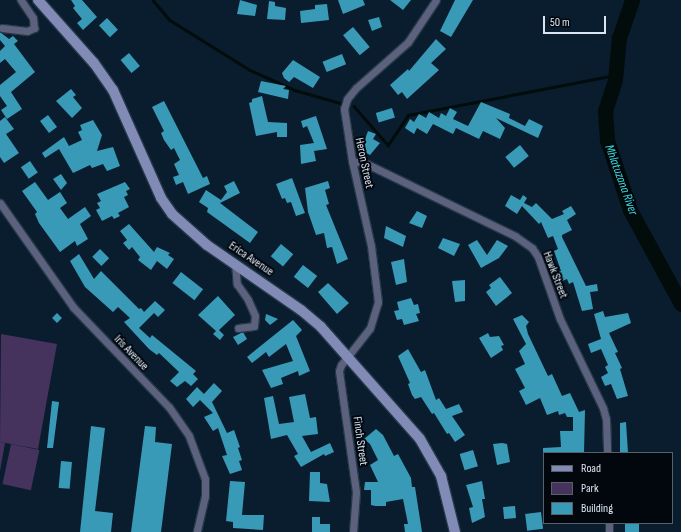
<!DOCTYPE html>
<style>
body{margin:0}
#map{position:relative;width:681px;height:532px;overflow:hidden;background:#091d2e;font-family:"Sofia Sans Condensed",sans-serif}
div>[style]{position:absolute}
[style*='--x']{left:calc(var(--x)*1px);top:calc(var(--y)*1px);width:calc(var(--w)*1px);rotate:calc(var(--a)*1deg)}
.green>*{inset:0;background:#45335e;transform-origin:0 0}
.stream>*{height:2.5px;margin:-1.25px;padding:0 1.25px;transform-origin:1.25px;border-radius:1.25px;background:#020c0b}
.river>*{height:15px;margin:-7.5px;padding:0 7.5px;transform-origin:7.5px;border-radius:7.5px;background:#020c0b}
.building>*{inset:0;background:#399ab7;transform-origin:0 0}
.roads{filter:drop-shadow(1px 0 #263949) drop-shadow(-1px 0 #263949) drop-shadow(0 1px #263949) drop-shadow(0 -1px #263949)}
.street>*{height:7px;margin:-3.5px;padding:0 3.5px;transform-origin:3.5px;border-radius:3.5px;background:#5c627d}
.secondary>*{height:10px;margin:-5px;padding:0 5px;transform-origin:5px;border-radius:5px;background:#818bb6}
span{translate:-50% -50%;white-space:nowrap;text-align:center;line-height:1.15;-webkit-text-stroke:4px #02070e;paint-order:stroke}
.street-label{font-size:12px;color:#d9e5f2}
.water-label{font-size:13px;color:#37dbdb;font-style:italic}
.legend{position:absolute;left:543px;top:452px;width:130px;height:72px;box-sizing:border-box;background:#02070e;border:1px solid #586069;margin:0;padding:5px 7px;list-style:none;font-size:12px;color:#d9e5f2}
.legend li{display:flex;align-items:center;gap:8px;height:20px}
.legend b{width:20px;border:1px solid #586069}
.scale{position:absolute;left:543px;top:16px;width:63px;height:18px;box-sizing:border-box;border:2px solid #d9e5f2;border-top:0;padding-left:5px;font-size:12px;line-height:14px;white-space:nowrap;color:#d9e5f2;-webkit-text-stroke:3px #02070e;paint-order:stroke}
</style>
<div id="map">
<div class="green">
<i style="clip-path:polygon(1px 334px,57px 344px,38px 449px,0 442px)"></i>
<i style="clip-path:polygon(0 442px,5px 443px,0 471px)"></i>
<i style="left:11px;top:444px;width:29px;height:41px;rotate:12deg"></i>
</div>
<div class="stream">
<i style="--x:153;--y:0;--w:26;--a:50"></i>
<i style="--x:170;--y:20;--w:94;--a:32"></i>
<i style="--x:250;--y:70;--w:49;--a:24"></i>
<i style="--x:295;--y:90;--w:47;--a:16.1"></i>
<i style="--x:354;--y:106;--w:52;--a:48.9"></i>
<i style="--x:388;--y:145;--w:36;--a:-56"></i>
<i style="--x:408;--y:115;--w:212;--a:-10.9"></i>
</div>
<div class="river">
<i style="--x:632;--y:0;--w:39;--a:109"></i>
<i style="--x:619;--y:37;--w:43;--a:95.3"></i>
<i style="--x:615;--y:80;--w:33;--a:108"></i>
<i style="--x:605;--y:111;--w:29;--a:86"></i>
<i style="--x:607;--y:140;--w:74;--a:71.8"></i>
<i style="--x:630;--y:210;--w:107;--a:61.5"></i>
</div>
<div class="building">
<i style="clip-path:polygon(71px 0,82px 0,97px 17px,83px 30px,77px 23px,82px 19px,73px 8px,75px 6px)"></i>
<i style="clip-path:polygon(240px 0,257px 5px,255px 16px,237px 14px)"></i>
<i style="clip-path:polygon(338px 0,363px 0,365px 5px,343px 14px)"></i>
<i style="clip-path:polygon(390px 0,411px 0,403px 10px)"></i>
<i style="clip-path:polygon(455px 0,473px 0,451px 37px,440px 31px)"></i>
<i style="clip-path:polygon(269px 1px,275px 2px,275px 6px,286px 8px,285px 20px,267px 19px)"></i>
<i style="clip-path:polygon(327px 4px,329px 20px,301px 23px,300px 11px,315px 9px,315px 5px)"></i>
<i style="clip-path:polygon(379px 17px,382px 27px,372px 31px,368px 20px)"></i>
<i style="left:107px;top:18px;width:16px;height:11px;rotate:47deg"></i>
<i style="left:353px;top:27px;width:26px;height:13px;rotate:50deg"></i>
<i style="clip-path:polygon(0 32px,9px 39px,13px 36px,18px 41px,14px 44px,35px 72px,11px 92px,22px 109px,7px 119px,1px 110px,7px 106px,0 96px,0 85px,16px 72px,5px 59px,0 63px,0 51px,5px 46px,0 40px)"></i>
<i style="clip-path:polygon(436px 39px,446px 49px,431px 63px,439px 70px,407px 99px,402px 92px,398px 95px,390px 85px,408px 69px,409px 71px)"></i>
<i style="left:129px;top:53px;width:17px;height:11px;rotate:50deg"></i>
<i style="left:342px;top:54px;width:11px;height:21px;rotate:68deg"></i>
<i style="clip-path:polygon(293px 60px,320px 77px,313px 88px,294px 77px,289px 82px,284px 78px,282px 73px)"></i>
<i style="clip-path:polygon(261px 81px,286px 86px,283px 89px,289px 90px,288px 99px,258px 92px)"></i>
<i style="clip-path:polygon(71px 89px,76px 95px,73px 97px,82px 108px,72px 118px,56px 101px)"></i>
<i style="clip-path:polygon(262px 96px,268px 122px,287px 123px,287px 137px,277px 137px,277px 132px,256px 136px,249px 103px,252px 102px,252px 99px)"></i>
<i style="clip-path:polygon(164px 101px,203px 178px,207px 176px,210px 184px,188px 194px,183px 182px,176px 185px,173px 177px,179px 175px,174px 164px,180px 160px,174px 148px,171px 150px,164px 140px,161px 133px,164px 131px,152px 107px)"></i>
<i style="clip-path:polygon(481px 102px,510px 114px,509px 118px,525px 126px,529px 119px,543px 126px,538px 138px,496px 118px,505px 128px,500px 139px,483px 131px,479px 139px,456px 128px,453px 134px,433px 124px,427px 134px,417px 128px,414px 134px,405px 128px,410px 119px,414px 122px,419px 114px,426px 118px,429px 112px,439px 118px,441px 113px,446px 116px,450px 108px,457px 112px,453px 119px,468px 126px)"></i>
<i style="left:392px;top:108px;width:10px;height:17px;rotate:73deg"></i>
<i style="left:48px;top:115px;width:15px;height:10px;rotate:53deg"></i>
<i style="clip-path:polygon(316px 116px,327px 149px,314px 151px,316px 161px,301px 164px,300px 145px,314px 143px,307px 126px,303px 128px,301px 121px)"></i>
<i style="clip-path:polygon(5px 117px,14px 129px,6px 134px,19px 153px,4px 163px,0 157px,0 121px)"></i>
<i style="clip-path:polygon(93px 120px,102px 135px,97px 151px,113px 147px,120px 166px,107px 171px,103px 164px,92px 168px,90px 165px,73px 173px,59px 149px,45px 158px,42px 153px,64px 137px,69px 146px,82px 140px,78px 132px,82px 130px,80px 125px)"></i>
<i style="clip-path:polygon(368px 131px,376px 134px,373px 139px,380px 143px,370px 155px,361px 150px)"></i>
<i style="left:520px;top:145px;width:14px;height:19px;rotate:51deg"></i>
<i style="left:30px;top:161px;width:14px;height:11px;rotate:56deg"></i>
<i style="clip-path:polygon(61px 174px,67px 183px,61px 190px,53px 179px)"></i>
<i style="clip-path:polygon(292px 178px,305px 213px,296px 216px,291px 202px,287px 203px,285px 198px,282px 199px,276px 184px)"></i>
<i style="clip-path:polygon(234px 181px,240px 193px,220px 203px,258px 232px,250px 243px,207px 212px,208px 208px,199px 202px,206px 190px,221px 200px,227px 192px,224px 186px)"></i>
<i style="clip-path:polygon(328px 181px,330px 188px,325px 190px,329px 204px,326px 205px,348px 259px,337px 264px,332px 247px,327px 248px,324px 233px,316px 235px,308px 212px,305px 188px)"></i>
<i style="clip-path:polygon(35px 182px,48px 200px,60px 192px,67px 203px,60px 208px,68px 219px,85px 207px,91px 216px,80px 224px,88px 239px,77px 246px,75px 241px,60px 252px,39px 223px,35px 214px,37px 212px,22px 191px)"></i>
<i style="clip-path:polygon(125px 182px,130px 189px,126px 191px,128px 195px,124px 197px,129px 207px,118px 213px,120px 216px,114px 219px,112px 216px,102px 221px,96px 210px,100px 208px,97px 203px,101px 201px,97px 194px)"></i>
<i style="clip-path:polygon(511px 195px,520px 200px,523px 195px,527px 198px,524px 203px,532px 207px,536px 203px,552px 219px,564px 214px,562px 211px,571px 206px,576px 214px,567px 220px,572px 230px,562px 235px,562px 237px,586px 286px,597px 284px,598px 291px,590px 292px,593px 309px,582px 311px,573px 282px,569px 284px,567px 279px,558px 283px,554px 274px,561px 271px,554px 251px,558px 249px,553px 236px,548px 238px,541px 222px,539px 224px,522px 206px,517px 214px,505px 206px)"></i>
<i style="clip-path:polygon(417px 211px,427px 216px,422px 228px,409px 223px)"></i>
<i style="clip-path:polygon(129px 224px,154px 252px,157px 247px,170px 253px,168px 255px,174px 259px,167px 269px,157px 261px,151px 270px,138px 260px,140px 257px,132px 247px,129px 250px,123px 243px,127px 240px,120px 231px)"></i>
<i style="clip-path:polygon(386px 226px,406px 236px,403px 247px,384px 238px)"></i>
<i style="clip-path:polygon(443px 238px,460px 244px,454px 256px,438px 248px)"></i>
<i style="clip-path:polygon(477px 240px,487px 255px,497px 240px,508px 246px,499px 258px,481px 268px,468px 245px)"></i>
<i style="left:281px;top:244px;width:16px;height:16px;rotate:40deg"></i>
<i style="left:100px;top:249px;width:13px;height:11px;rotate:45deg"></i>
<i style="clip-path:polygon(79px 254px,94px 279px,101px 271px,139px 309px,141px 308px,144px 312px,155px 301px,165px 310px,158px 317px,154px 313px,139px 328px,150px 338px,152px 335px,196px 371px,193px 374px,198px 379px,191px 386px,185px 381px,177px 387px,170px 381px,179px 372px,159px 353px,157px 355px,149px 349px,124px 322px,130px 318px,118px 307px,113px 312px,85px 287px,70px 261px)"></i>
<i style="clip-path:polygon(404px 259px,407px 282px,396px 285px,391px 262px)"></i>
<i style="left:303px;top:265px;width:18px;height:15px;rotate:38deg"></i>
<i style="left:181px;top:272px;width:28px;height:14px;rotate:38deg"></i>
<i style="clip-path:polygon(500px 277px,512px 293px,496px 306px,486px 292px,491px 288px,489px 285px)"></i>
<i style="clip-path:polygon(465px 280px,465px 301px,455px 302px,452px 281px)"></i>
<i style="clip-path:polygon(328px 283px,349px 303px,337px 314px,318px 292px)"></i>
<i style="clip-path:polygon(218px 296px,235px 315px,219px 330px,224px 335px,220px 340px,213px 334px,216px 331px,198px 315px)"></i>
<i style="clip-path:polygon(411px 298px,414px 305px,418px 304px,420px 313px,416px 314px,419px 321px,404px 325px,402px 319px,397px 320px,394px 311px,399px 310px,397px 302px)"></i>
<i style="clip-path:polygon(603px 311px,605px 317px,628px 313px,631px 323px,609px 333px,618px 352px,615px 353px,622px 368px,620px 369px,628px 396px,617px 399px,611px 384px,605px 386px,601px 377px,608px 373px,605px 367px,608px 365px,601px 349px,591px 353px,588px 344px,601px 339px,594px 314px)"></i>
<i style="left:57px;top:313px;width:7px;height:7px;rotate:45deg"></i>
<i style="clip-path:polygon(266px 314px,278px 319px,270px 325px,265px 320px)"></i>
<i style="clip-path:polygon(522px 315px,529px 322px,526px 326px,528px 334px,548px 376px,552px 374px,562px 396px,570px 393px,579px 412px,585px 410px,584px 453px,543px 453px,543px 448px,561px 447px,560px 431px,573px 431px,573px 417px,567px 417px,565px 413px,559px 415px,558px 411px,547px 415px,540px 398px,526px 405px,519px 391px,525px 388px,515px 369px,525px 364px,519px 351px,526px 344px,513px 319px)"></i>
<i style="clip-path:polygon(293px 320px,302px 330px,296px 336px,310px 371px,299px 376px,298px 371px,281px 378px,283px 384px,271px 388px,262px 370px,293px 361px,286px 344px,269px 357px,266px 352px,252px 363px,247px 357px)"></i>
<i style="clip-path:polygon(243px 332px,247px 339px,238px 345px,233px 337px)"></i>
<i style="clip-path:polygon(488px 333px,490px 337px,499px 336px,504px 345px,501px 346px,503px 350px,491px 358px,479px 338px)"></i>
<i style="clip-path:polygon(408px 349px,421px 372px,425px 370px,436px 400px,439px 398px,446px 409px,459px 404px,463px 412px,452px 416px,465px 435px,455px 442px,449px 433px,447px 434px,434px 413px,432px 414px,421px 397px,415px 399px,412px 395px,408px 384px,410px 383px,398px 356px)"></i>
<i style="clip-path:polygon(214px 383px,222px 391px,212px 402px,227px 433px,234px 430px,240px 447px,238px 448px,242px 460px,239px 461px,242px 470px,230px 474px,222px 456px,227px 455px,218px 428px,213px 431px,204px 417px,213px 413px,200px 400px,193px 407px,186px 399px,197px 387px,204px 394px)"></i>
<i style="clip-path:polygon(305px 394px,310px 418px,316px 417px,318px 434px,302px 436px,311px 452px,330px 443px,334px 452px,325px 456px,324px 454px,301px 467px,294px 456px,298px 454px,287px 435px,271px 439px,264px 398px,273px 396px,279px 424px,294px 422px,289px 397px)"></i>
<i style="clip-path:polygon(52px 401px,59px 402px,53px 448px,47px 448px)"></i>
<i style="clip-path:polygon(626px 422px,628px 453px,620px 453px,620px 423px)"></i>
<i style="clip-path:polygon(91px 426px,105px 428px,95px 511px,113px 513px,111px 532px,80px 532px)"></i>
<i style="clip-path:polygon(145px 426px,156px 427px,155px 442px,172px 444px,161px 532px,131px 532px)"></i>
<i style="clip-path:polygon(376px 429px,383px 435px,394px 456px,398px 454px,411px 478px,412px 487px,415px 487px,422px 532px,405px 532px,404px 524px,408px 524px,403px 499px,386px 502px,386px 506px,375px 506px,371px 505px,371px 490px,364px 490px,365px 482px,378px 482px,370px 465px,378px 460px,370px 444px,364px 439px)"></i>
<i style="clip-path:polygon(502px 443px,507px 444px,510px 462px,497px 465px,493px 444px)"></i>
<i style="left:473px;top:450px;width:17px;height:14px;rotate:73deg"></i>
<i style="left:61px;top:461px;width:11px;height:27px;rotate:5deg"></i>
<i style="clip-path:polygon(310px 472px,320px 472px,320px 483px,327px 484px,330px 502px,309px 501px)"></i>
<i style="clip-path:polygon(230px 481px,245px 482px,242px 515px,264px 515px,263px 530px,233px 528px,233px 522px,226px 521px)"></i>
<i style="clip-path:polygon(482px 481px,485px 499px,482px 499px,485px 517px,472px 523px,469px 508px,473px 507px,466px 485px)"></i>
<i style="left:515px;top:506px;width:12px;height:12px;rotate:85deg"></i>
<i style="left:541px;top:512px;width:17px;height:16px;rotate:83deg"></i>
<i style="clip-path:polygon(312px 517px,320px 517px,320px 524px,330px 524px,330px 532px,312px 532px)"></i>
<i style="left:625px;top:524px;width:14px;height:8px"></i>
</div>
<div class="roads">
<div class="street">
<i style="--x:2;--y:28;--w:25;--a:7"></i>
<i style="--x:27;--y:31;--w:8;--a:-23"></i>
<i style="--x:34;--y:28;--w:10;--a:-96"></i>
<i style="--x:33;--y:18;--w:22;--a:-124"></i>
<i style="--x:352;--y:161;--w:15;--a:11"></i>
<i style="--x:367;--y:164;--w:165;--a:25.9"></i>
<i style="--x:515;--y:236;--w:21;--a:35"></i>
<i style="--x:532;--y:248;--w:11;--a:56"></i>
<i style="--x:538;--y:257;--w:66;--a:70.5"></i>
<i style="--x:560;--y:319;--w:99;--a:64.2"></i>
<i style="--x:603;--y:408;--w:11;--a:75"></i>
<i style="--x:606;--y:419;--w:34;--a:88"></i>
<i style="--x:0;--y:203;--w:127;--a:54.9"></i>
<i style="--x:73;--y:307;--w:139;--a:46.2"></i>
<i style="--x:169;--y:407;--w:35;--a:55"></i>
<i style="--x:189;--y:436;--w:46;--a:69.6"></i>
<i style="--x:205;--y:479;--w:17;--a:90"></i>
<i style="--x:205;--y:496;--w:37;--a:103"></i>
<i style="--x:235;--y:263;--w:21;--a:85"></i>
<i style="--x:237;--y:284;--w:19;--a:55"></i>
<i style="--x:248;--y:300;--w:17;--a:66"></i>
<i style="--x:255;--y:316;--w:10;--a:96"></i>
<i style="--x:254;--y:326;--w:16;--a:173"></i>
<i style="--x:609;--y:523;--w:9;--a:90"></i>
<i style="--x:353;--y:532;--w:40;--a:-85.7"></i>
<i style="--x:356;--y:492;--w:122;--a:-98"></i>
<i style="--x:339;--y:371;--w:6;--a:-72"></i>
<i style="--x:341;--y:365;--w:47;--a:-51.9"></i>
<i style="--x:370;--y:328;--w:27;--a:-73"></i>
<i style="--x:378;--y:302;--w:56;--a:-97.1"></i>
<i style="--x:371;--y:246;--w:87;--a:-102.6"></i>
<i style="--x:352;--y:161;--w:53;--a:-98.7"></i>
<i style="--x:344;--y:109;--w:10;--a:-73"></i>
<i style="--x:347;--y:99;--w:14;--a:-51"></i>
<i style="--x:356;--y:88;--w:69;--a:-41.5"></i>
<i style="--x:408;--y:42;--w:50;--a:-56.3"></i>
</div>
<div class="secondary">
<i style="--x:38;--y:0;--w:84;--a:48.4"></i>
<i style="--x:94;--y:63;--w:33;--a:55"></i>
<i style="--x:113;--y:90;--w:118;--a:66"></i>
<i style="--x:161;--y:198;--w:19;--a:55"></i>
<i style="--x:172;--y:214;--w:47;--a:41.5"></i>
<i style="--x:207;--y:245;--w:114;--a:34.7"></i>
<i style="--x:301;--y:310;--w:26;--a:40"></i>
<i style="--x:321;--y:327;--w:149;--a:48.5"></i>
<i style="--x:420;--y:439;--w:43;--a:60.4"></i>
<i style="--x:441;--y:476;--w:58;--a:76"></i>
</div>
</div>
<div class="street-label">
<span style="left:364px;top:163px;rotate:78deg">Heron Street</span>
<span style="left:251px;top:259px;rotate:34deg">Erica Avenue</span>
<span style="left:555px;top:275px;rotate:69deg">Hawk Street</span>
<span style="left:131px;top:353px;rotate:46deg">Iris Avenue</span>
<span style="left:360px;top:441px;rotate:82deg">Finch Street</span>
</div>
<div class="water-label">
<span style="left:621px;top:180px;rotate:70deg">Mhlatuzana River</span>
</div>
<ul class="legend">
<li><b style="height:5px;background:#818bb6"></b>Road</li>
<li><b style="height:11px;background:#45335e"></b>Park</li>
<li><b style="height:11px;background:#399ab7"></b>Building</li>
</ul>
<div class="scale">50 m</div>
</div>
